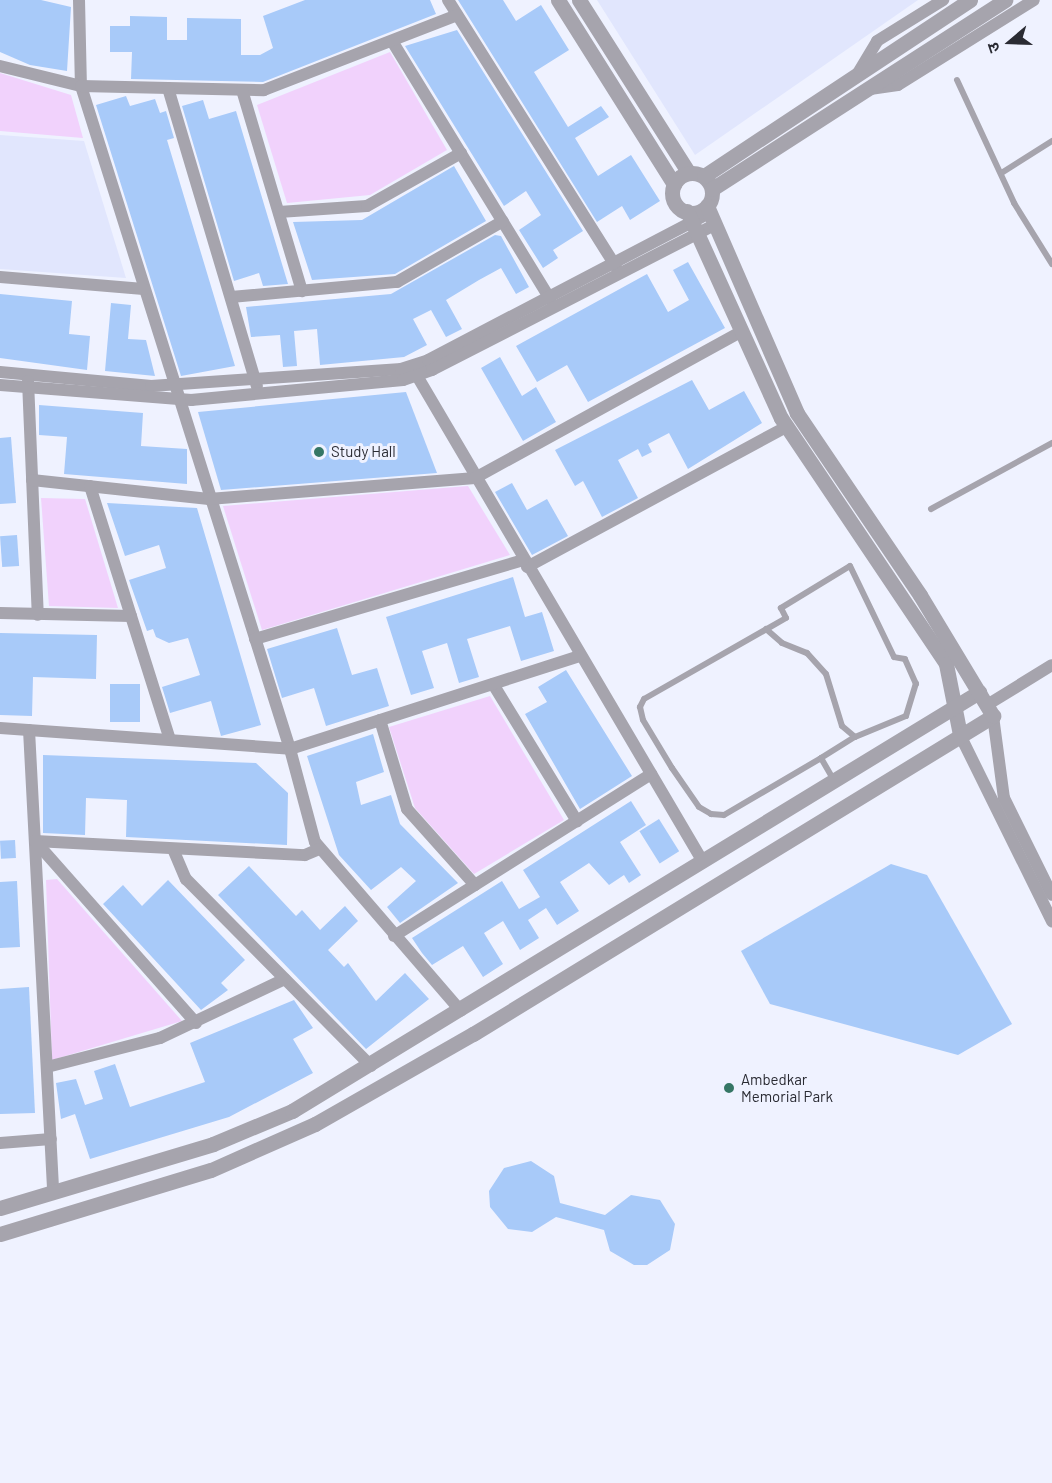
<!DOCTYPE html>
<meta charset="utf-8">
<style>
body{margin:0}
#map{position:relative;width:1052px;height:1483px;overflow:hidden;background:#eff2ff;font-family:Barlow,"Noto Sans Devanagari",sans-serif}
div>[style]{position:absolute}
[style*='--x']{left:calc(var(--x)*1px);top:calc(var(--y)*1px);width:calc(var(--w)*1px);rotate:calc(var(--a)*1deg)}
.built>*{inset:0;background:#e1e6fd}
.green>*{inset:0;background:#f1d2fc}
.building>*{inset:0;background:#a8caf9;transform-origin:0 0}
.service>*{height:6px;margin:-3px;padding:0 3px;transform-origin:3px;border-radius:3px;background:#a6a4ad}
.minor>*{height:12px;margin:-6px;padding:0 6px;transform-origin:6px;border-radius:6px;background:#a6a4ad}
.tertiary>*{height:15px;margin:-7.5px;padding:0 7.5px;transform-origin:7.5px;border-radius:7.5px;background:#a6a4ad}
.tertiary>.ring{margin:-7.5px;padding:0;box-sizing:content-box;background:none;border:15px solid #a6a4ad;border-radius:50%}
.dots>*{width:16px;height:16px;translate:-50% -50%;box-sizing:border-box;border:3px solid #eff2ff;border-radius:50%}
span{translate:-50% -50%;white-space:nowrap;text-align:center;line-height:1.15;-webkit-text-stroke:6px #eff2ff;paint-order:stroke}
.poi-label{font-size:15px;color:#2a2b33}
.left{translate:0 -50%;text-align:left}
.north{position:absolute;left:980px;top:12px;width:60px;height:60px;-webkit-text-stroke:4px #eff2ff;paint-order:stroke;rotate:251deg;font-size:16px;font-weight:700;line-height:24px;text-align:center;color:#2a2b33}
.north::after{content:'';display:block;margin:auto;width:21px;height:27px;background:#2a2b33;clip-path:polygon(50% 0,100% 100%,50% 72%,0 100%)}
</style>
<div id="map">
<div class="built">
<i style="clip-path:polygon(597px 0,918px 0,695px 155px)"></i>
<i style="clip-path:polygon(0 135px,84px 141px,126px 278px,0 269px)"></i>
</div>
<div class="green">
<i style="clip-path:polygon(390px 52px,447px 150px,370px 195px,287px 203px,257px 105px)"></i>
<i style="clip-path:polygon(0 73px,71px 95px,83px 138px,0 131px)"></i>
<i style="clip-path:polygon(468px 486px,510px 555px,262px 630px,223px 506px)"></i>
<i style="clip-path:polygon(41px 498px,85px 499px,118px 608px,49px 606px)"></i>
<i style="clip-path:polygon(490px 696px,564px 820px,474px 874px,415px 808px,389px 727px)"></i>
<i style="clip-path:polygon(57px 879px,182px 1021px,52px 1060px,46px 880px)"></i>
</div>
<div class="building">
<i style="clip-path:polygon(0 0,41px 0,71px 7px,67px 71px,30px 65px,0 52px)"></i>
<i style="clip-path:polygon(305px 0,430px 0,436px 14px,263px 82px,131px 79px,132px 52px,110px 52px,110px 26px,130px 26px,130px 16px,167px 17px,167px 40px,187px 40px,187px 18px,241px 19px,241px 55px,260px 55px,273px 48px,263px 16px)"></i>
<i style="clip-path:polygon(458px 0,503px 0,516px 21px,541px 5px,569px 50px,534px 72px,568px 127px,601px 106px,609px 117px,575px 138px,598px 176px,631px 155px,660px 201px,630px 220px,622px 206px,597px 222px)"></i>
<i style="clip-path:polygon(457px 30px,583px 231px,553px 250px,558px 258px,543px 268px,519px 230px,541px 215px,526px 191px,504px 206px,405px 46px)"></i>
<i style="clip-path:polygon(126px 96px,130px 106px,155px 99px,160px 113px,166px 111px,174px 138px,167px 140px,235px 366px,181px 376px,96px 105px)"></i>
<i style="clip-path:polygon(203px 100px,209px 119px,236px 111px,288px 284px,263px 286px,259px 273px,234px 281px,182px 106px)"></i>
<i style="clip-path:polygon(454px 166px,486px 221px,395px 274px,312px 280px,293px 222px,362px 220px)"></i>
<i style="clip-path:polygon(495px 235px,501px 236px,529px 287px,516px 294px,501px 268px,479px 280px,446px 300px,462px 329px,446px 337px,431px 310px,413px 319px,427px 345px,404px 357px,320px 365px,317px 329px,294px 331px,297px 366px,283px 367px,280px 335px,251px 337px,246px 307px,391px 294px)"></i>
<i style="clip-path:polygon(688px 262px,725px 328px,588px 402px,567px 365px,537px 382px,516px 346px,647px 274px,668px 312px,689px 300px,673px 270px)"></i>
<i style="clip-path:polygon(0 294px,72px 301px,69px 334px,90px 336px,87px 370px,0 358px)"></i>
<i style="clip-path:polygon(111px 303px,131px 305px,128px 339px,146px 340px,155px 376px,105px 371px)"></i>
<i style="clip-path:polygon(500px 357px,522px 396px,536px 387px,556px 422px,523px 441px,481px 368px)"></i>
<i style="clip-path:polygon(692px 380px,709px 410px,744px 391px,762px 423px,688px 469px,669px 433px,648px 444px,652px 452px,642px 457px,638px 449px,618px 460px,638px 498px,602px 517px,583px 481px,575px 486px,555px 450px)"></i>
<i style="clip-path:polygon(406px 392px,437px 473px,221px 490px,198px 412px)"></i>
<i style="clip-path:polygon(39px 405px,143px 413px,141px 446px,187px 449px,187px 484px,64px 474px,67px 437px,39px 435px)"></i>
<i style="clip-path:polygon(11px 437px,16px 503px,0 504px,0 438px)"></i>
<i style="clip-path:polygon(512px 483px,527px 510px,547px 499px,568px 536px,532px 555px,495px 492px)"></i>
<i style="clip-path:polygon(107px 503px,197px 508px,261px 725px,221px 736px,211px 701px,170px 713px,162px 687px,200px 675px,188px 638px,169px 643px,156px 637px,153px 629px,147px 631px,129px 580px,166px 568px,159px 545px,125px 556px)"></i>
<i style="left:17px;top:535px;width:31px;height:17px;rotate:86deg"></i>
<i style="clip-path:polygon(513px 577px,525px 617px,542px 612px,554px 651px,521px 661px,510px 626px,467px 639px,479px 677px,459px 683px,447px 643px,422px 651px,434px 688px,411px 695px,386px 617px)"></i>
<i style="clip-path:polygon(337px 628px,352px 675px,377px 668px,389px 706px,326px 726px,314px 688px,282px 698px,267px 649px)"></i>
<i style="clip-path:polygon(0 633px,97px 635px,96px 679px,33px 677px,32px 716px,0 715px)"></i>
<i style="clip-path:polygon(566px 670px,632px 776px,580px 809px,525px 714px,547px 702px,538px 687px)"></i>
<i style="left:110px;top:684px;width:30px;height:38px"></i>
<i style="clip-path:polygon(373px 734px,384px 772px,356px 782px,361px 805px,391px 795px,400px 824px,458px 883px,400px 923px,387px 907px,416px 881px,401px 867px,371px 890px,339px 855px,307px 756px)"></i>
<i style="clip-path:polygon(43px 755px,256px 763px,288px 793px,287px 845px,126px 837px,127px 800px,86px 798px,85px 835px,43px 833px)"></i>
<i style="clip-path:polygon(631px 801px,646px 825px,620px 842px,641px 875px,629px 883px,624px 875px,609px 885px,589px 863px,560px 882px,579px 911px,557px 925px,546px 908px,528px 920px,539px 938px,520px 950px,503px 921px,484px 933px,503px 964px,483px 977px,463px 946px,432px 965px,422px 953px,412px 938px,502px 881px,519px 909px,540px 897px,523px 870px)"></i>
<i style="left:659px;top:819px;width:38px;height:23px;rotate:58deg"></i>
<i style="left:15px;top:840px;width:18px;height:15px;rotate:87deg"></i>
<i style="clip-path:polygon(891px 864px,927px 875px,1012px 1024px,958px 1055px,770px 1004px,741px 951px)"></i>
<i style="clip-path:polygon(249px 866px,296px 916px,302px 910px,320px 930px,345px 906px,358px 921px,328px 950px,344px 967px,348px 963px,376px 1001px,405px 973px,429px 999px,366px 1049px,218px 895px)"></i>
<i style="clip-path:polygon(168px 880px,245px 960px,221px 983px,228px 990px,201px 1010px,103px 904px,123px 885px,142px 906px)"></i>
<i style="clip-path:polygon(17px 881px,20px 947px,0 948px,0 882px)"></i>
<i style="clip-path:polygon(29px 987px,35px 1113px,0 1114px,0 989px)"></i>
<i style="clip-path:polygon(294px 1000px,313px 1028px,293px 1039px,313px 1073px,229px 1117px,90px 1159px,75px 1114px,61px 1119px,56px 1083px,76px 1079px,85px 1105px,103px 1099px,94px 1071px,115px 1064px,130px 1107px,205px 1082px,190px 1043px)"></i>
<i style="clip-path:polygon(531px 1161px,554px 1176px,560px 1203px,605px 1215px,631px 1195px,660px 1200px,675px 1224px,670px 1250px,647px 1265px,634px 1265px,610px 1251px,604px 1230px,556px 1217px,532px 1232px,508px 1229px,490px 1207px,489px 1191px,504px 1168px)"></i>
</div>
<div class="service">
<i style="--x:957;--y:80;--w:136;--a:65.1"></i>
<i style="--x:1014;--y:203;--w:72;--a:58.1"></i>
<i style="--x:1003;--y:172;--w:58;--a:-32.3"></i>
<i style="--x:931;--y:509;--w:138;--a:-28.6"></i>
<i style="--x:766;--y:629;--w:21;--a:41"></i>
<i style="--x:782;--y:643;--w:27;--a:22"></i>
<i style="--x:807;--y:653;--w:28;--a:48"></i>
<i style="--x:826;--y:674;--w:54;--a:72.9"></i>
<i style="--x:842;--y:726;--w:17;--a:40"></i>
<i style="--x:821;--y:758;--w:40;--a:-32"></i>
<i style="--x:855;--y:737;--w:55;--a:-22.4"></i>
<i style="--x:906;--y:716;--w:34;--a:-73"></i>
<i style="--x:916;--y:684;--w:27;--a:-114"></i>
<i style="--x:905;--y:659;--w:11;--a:-170"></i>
<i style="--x:894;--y:657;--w:101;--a:-115.8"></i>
<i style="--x:850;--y:566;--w:81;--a:148.7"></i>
<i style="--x:781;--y:608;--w:11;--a:63"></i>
<i style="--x:786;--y:618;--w:163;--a:150.3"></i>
<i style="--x:644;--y:699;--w:9;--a:117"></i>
<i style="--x:640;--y:707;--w:13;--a:77"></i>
<i style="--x:643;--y:720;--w:56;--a:58.9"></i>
<i style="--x:672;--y:768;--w:47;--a:55.3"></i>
<i style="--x:699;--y:807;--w:14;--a:30"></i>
<i style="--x:711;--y:814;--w:13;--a:4"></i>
<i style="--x:724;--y:815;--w:113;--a:-30.4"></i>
<i style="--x:821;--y:758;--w:24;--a:60"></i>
</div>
<div class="minor">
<i style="--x:79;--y:0;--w:86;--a:88.7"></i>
<i style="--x:81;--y:86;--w:695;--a:72.5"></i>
<i style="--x:290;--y:749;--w:96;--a:75"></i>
<i style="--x:315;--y:842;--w:223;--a:49.2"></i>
<i style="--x:448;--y:0;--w:315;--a:57.8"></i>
<i style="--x:392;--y:41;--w:303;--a:58.5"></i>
<i style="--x:0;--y:66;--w:83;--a:13.9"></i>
<i style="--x:81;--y:86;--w:183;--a:1.3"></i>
<i style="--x:264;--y:90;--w:207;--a:-21.2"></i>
<i style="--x:858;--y:73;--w:37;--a:-59"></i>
<i style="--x:877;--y:41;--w:78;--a:-31.8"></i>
<i style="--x:168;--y:88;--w:311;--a:73.4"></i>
<i style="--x:870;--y:89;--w:28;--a:-8"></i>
<i style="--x:898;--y:85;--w:160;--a:-32"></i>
<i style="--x:242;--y:90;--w:210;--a:73.4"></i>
<i style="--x:279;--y:212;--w:88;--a:-3.9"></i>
<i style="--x:367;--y:206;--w:108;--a:-29.4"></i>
<i style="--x:0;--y:277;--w:144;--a:4.8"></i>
<i style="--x:231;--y:297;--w:167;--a:-5.2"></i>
<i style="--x:397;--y:282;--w:122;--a:-29.9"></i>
<i style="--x:413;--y:369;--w:572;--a:59.53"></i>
<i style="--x:0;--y:372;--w:152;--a:5.3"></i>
<i style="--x:151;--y:386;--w:251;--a:-3.9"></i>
<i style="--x:401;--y:369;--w:28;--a:-18"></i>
<i style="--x:428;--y:360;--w:317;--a:-27.6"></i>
<i style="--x:28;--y:381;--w:234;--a:87.6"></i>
<i style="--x:0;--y:385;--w:192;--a:4.5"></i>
<i style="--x:191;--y:400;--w:213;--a:-5.4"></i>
<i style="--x:403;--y:380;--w:31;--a:-19"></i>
<i style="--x:432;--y:370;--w:317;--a:-27.2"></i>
<i style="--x:32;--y:480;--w:178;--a:6.1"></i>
<i style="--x:209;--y:499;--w:267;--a:-4.5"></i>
<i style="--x:475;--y:478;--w:305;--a:-28.8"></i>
<i style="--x:90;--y:486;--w:266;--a:72.5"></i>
<i style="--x:527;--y:567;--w:294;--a:-28.4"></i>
<i style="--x:0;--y:613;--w:131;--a:1.3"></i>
<i style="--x:255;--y:639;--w:279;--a:-16.4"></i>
<i style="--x:493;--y:684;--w:161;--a:58.5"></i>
<i style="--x:987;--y:705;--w:76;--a:-31.6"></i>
<i style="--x:993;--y:716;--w:83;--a:82.4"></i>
<i style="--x:1004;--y:798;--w:108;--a:63.7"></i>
<i style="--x:380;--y:720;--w:93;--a:73.1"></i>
<i style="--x:407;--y:809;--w:102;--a:48.2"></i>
<i style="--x:0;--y:728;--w:291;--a:4.1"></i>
<i style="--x:290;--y:749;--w:305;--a:-17.8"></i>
<i style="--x:29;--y:730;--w:462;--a:87"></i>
<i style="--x:960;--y:735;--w:208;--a:63.7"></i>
<i style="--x:35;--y:841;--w:270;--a:3"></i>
<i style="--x:305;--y:855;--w:15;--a:-23"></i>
<i style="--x:35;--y:841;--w:243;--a:48.5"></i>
<i style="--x:173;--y:849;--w:33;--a:67"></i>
<i style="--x:186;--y:879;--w:263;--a:45.3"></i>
<i style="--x:394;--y:936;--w:304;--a:-32.2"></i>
<i style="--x:47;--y:1067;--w:117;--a:-14.4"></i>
<i style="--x:160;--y:1038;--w:138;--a:-25.3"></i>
<i style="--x:0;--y:1143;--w:51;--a:-4.5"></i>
</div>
<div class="tertiary">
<i style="--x:558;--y:0;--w:218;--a:57.8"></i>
<i style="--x:579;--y:0;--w:205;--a:57.6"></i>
<i class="ring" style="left:672px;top:173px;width:25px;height:25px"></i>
<i style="--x:704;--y:176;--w:319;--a:-33.5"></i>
<i style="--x:712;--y:189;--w:349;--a:-32.8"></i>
<i style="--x:687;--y:211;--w:227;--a:65.6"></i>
<i style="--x:781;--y:418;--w:296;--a:56.1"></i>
<i style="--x:946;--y:664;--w:72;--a:78.8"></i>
<i style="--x:0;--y:1208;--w:222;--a:-16.7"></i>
<i style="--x:213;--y:1144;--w:86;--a:-22.7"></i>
<i style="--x:292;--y:1111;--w:805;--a:-31.38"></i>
<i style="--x:0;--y:1234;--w:220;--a:-16.9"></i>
<i style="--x:211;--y:1170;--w:114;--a:-23.9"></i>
<i style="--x:315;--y:1124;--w:182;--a:-29.7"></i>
<i style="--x:473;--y:1034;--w:610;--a:-31.45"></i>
<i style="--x:993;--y:716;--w:141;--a:-121.1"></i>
<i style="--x:920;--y:595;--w:220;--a:-124.1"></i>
<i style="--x:797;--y:413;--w:226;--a:-113.5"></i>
</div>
<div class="dots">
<i style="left:319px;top:452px;background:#357665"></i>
<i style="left:729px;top:1088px;background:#357665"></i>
</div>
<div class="poi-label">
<span class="left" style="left:331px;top:452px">Study Hall</span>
<span class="left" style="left:741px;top:1088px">Ambedkar<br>Memorial Park</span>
</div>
<div class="north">उ</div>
</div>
